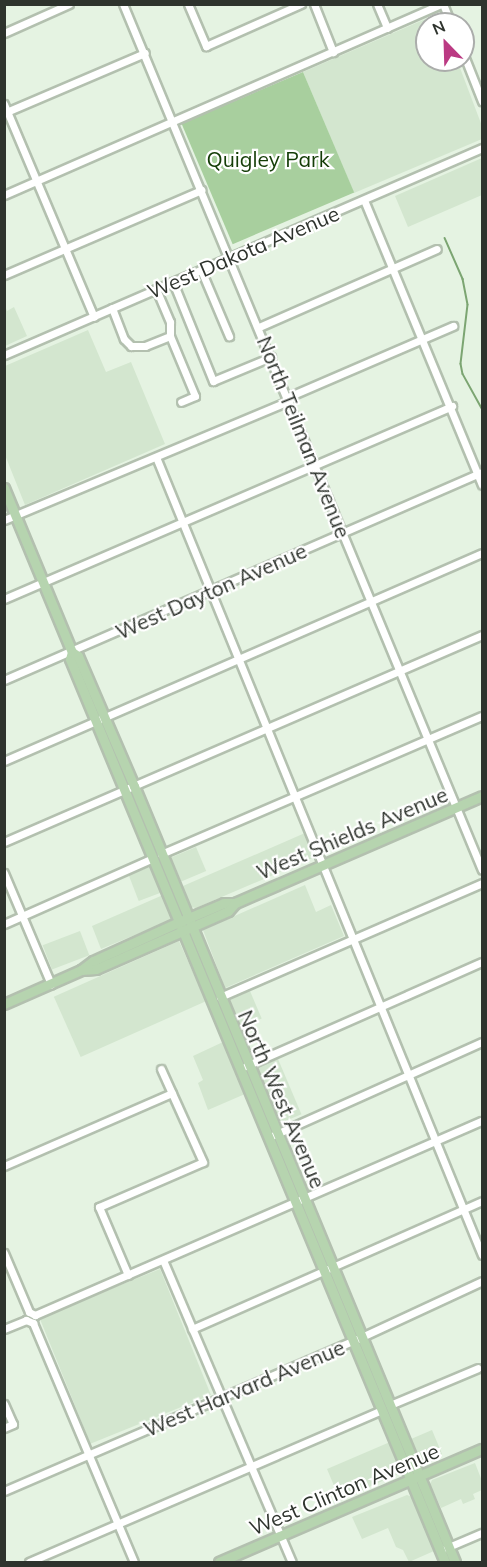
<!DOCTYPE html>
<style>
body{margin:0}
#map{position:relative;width:487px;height:1567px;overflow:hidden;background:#e5f3e2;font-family:Mulish,sans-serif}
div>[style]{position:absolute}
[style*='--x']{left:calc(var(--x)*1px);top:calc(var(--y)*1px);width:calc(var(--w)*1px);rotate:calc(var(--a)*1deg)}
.built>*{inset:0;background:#d3e6cf;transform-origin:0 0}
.green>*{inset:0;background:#a8cf9e;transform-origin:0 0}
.stream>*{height:1.5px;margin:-0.75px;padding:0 0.75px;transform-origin:0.75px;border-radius:0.75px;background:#7ca572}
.roads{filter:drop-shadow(2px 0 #b3c0af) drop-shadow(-2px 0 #b3c0af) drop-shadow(0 2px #b3c0af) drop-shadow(0 -2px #b3c0af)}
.minor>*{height:7px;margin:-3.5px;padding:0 3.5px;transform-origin:3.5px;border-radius:3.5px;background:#fff}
.major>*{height:9px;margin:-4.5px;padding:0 4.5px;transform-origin:4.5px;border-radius:4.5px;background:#b6d4af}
span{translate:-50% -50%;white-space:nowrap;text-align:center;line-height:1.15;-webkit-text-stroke:4.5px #fff;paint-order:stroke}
.park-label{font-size:21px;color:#143d07}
.street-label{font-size:21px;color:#2e332d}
.frame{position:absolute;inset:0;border:6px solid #2e332d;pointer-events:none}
.north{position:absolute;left:415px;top:12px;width:60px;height:60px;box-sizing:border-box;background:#fff;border:2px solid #abadab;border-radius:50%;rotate:337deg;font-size:16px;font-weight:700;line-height:24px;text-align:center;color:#2e332d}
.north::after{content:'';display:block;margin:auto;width:21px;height:27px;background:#bb3a83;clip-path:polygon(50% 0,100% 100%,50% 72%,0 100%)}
</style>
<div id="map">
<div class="built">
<i style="clip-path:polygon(437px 14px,442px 24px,427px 24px,427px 60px,457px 60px,482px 126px,482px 139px,354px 193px,303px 72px)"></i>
<i style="clip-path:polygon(482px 158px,482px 195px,408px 227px,395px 196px)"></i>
<i style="clip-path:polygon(5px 306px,7px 311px,14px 307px,27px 336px,5px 346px)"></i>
<i style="clip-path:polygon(88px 330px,106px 372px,131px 362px,165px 444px,25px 505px,5px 455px,5px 366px)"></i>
<i style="clip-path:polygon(305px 833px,315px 857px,196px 908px,191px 907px,183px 886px)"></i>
<i style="left:196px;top:847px;width:26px;height:27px;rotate:67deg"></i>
<i style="left:152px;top:866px;width:28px;height:25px;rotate:69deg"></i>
<i style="clip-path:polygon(305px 885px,316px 912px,331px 905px,344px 936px,225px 988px,203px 930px)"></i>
<i style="clip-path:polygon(163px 895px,172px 916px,171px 920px,101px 949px,92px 926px)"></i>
<i style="left:80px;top:931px;width:26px;height:40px;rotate:69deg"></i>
<i style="left:179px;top:941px;width:66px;height:137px;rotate:66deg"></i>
<i style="left:250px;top:991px;width:30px;height:22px;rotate:67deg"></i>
<i style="clip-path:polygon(223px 1042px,245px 1094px,208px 1110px,198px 1083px,203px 1080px,193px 1056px)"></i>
<i style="left:278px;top:1059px;width:60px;height:22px;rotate:67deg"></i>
<i style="left:160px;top:1269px;width:136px;height:130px;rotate:68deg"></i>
<i style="clip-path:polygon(432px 1430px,442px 1454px,425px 1462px,420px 1460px,411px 1439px)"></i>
<i style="clip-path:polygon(390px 1442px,401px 1468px,398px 1474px,340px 1500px,327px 1469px)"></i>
<i style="clip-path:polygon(475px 1463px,482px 1481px,482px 1490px,473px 1494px,475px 1499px,463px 1504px,461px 1499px,441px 1508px,430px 1484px,432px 1480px)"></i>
<i style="clip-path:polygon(407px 1495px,412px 1497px,434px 1551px,409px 1562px,403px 1550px,396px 1547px,388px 1528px,362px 1539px,352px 1517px)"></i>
</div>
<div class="green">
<i style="left:303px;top:72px;width:131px;height:132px;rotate:67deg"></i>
</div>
<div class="stream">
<i style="--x:445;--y:238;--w:45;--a:66.3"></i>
<i style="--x:463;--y:279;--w:26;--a:79"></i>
<i style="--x:468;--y:305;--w:59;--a:96.8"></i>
<i style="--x:461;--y:364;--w:10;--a:79"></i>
<i style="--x:463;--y:374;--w:39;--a:61"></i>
</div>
<div class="roads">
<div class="minor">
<i style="--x:123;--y:4;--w:937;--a:67.48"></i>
<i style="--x:188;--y:4;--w:46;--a:66.8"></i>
<i style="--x:206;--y:46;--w:104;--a:-23.9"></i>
<i style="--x:314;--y:4;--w:52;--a:68.4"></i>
<i style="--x:377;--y:4;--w:26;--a:67"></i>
<i style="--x:443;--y:4;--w:22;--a:68"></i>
<i style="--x:4;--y:33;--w:71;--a:-24"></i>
<i style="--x:463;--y:53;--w:52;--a:68.4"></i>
<i style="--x:4;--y:104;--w:231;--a:67.1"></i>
<i style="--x:4;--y:113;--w:153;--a:-23.1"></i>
<i style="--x:4;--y:195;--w:478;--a:-23.6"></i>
<i style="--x:364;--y:200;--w:308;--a:67.5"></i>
<i style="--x:201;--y:270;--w:72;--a:67"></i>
<i style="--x:4;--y:275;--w:215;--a:-23.3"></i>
<i style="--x:173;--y:282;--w:107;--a:68"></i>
<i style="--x:213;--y:381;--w:63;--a:-22.5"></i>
<i style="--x:156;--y:289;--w:36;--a:67"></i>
<i style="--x:170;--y:322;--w:14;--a:90"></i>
<i style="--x:170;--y:336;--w:65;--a:67.4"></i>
<i style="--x:195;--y:396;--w:15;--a:157"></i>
<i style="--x:112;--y:308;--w:33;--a:69"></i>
<i style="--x:124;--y:339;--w:10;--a:45"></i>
<i style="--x:131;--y:346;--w:14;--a:0"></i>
<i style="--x:145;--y:346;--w:27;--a:-22"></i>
<i style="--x:259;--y:327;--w:194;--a:-23.7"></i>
<i style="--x:4;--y:355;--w:521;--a:-23.42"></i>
<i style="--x:288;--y:397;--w:180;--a:-23.3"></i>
<i style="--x:156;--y:457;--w:862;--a:67.78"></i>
<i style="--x:4;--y:520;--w:309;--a:-22.7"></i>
<i style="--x:4;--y:599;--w:488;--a:-23.3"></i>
<i style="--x:4;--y:680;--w:521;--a:-23.52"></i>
<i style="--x:4;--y:761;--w:521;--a:-23.52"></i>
<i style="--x:4;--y:842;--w:521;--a:-23.42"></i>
<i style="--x:161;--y:854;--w:349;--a:-23.3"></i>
<i style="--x:4;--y:873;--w:121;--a:67.1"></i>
<i style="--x:4;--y:924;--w:163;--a:-23.9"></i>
<i style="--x:220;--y:997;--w:286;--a:-23.5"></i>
<i style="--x:246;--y:1066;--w:258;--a:-23.8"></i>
<i style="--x:274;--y:1135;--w:228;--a:-24.1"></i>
<i style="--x:4;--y:1166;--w:183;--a:-23.5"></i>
<i style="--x:4;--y:1253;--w:64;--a:67"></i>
<i style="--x:29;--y:1312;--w:7;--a:27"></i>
<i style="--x:35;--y:1315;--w:487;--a:-23.5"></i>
<i style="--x:163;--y:1260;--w:328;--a:66.9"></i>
<i style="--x:128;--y:1275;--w:74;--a:-113.1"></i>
<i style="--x:99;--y:1207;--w:113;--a:-23.4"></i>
<i style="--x:203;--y:1162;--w:102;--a:-114.3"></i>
<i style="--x:4;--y:1329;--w:24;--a:-22"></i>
<i style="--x:26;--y:1320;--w:8;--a:23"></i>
<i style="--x:33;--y:1323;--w:259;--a:67.1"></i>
<i style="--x:192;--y:1329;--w:317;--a:-23.8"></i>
<i style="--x:4;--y:1404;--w:22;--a:66"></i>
<i style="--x:13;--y:1424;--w:10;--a:156"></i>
<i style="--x:390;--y:1405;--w:95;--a:-22.8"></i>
<i style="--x:4;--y:1491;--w:380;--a:-23.3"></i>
<i style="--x:353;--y:1341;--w:142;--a:-24.9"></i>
<i style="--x:446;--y:1548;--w:39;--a:-23"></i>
<i style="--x:29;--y:1562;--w:384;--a:-23.3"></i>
</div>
<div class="major">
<i style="--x:4;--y:488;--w:178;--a:67.5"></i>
<i style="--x:72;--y:652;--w:7;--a:106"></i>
<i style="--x:70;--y:659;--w:978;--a:67.45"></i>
<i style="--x:72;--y:652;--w:7;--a:34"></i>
<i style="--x:78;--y:656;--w:142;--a:66.7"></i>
<i style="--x:134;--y:786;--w:840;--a:67.53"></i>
<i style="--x:81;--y:970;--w:15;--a:-37"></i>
<i style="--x:93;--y:961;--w:94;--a:-24.4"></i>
<i style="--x:179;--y:922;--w:49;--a:-22.9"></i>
<i style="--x:224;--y:903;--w:11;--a:0"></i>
<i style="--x:235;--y:903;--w:269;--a:-23.4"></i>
<i style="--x:4;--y:1004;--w:84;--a:-23.8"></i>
<i style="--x:81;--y:970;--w:15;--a:-4"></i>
<i style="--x:96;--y:969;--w:144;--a:-23.7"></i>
<i style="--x:228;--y:911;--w:11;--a:-49"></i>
<i style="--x:219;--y:1562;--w:286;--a:-23.3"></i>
</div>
</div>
<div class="park-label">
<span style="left:268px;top:159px">Quigley Park</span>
</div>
<div class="street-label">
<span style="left:243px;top:252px;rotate:-23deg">West Dakota Avenue</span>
<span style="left:304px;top:437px;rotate:68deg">North Teilman Avenue</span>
<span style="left:211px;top:591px;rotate:-24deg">West Dayton Avenue</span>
<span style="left:352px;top:833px;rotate:-23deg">West Shields Avenue</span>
<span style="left:282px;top:1099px;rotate:67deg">North West Avenue</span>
<span style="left:244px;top:1388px;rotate:-23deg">West Harvard Avenue</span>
<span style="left:344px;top:1489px;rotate:-23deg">West Clinton Avenue</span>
</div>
<div class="frame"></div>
<div class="north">N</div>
</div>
